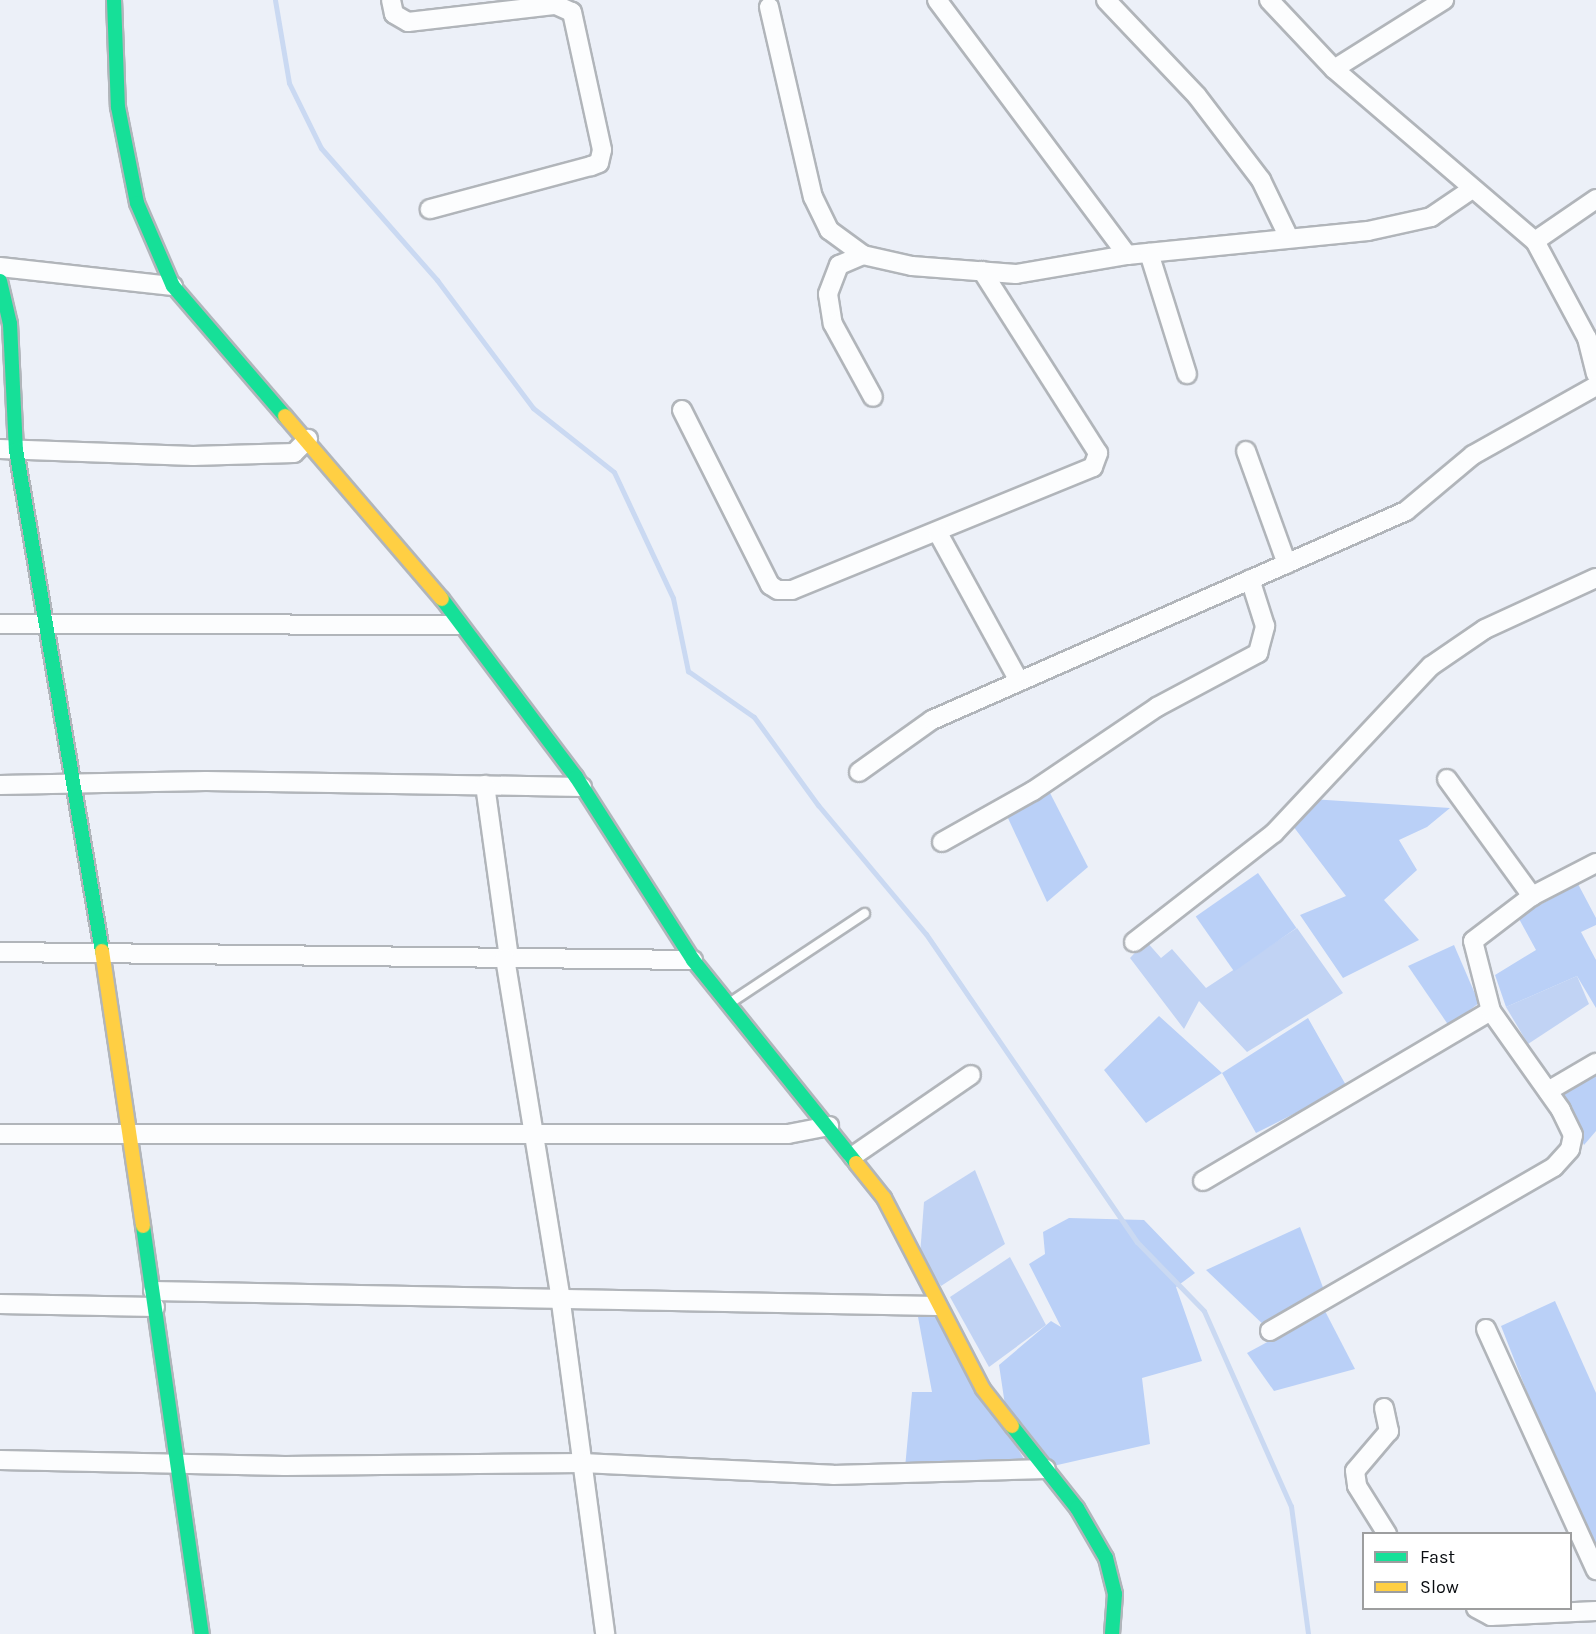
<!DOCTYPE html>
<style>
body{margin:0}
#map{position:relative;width:1596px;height:1634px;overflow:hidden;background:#ecf0f8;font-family:Karla,sans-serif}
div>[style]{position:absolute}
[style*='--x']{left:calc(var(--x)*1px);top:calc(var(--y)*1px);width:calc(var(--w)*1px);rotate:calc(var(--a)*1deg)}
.green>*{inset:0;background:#c1d3f4}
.forest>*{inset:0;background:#bad0f7;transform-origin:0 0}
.stream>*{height:5px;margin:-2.5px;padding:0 2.5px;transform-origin:2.5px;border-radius:2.5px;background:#cad9f2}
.roads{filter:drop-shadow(2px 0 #b1b5ba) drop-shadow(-2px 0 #b1b5ba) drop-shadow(0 2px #b1b5ba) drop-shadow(0 -2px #b1b5ba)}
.lane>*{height:9px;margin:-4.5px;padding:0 4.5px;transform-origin:4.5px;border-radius:4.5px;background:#fcfdfe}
.street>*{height:18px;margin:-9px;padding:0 9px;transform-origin:9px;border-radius:9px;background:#fcfdfe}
.fast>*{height:14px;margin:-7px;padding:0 7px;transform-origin:7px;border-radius:7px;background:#16e098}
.slow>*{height:14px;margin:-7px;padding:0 7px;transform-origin:7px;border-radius:7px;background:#ffcf43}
span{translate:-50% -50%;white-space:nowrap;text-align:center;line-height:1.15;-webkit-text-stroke:4.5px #fff;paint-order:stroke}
.legend{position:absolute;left:1362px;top:1532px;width:210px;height:78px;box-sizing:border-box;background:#fff;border:2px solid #9d9e9f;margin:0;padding:8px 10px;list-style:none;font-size:18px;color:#090c10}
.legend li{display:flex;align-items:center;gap:12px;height:30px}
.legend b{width:30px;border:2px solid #9d9e9f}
</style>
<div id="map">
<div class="green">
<i style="clip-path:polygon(1297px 928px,1343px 993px,1247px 1052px,1199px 1001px,1184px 1029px,1130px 958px,1146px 941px,1161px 958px,1172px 949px,1206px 988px)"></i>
<i style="clip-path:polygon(1577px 976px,1589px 1004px,1528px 1044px,1506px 1007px)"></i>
<i style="clip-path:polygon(975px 1170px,1005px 1244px,941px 1286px,920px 1255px,924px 1202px)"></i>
<i style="clip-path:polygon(1010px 1257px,1046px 1325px,989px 1367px,950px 1297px)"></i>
</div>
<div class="forest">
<i style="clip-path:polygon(1049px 791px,1088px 867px,1047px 902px,1007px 816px)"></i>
<i style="clip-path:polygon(1311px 799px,1450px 808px,1427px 827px,1399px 840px,1417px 870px,1384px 900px,1419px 940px,1343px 978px,1300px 915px,1346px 896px,1293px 826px)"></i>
<i style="left:1258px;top:873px;width:67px;height:76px;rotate:55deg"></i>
<i style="clip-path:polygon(1578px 884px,1596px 918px,1596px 925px,1581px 932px,1596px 960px,1596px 1008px,1577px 976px,1506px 1007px,1495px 975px,1536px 950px,1518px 917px)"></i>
<i style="clip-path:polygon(1454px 945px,1479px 1003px,1449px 1026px,1408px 966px)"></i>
<i style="clip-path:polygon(1159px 1016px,1222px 1073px,1308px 1018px,1347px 1087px,1256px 1133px,1222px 1073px,1146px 1123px,1104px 1070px)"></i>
<i style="clip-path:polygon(1596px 1075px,1596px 1131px,1584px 1145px,1561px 1096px)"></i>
<i style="clip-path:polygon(1069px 1218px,1144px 1220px,1195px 1273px,1176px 1287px,1202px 1361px,1142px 1378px,1150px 1444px,1053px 1466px,1005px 1405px,999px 1365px,1051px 1321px,1061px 1327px,1029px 1264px,1045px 1254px,1043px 1232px)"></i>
<i style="clip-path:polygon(1300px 1227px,1324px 1290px,1270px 1331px,1206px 1270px)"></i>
<i style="clip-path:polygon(1555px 1301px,1596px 1393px,1596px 1567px,1501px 1326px)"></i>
<i style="clip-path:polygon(1325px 1311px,1355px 1369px,1274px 1391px,1247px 1353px)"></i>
<i style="clip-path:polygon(936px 1314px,1024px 1459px,905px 1468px,912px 1392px,932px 1392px,918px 1317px)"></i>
</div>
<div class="stream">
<i style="--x:275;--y:0;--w:84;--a:80.4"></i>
<i style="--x:289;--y:83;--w:72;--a:63.8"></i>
<i style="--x:321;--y:148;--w:176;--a:48.7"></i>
<i style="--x:437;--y:280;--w:160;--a:53.1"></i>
<i style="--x:533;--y:408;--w:103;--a:38.3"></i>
<i style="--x:614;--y:472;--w:139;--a:64.9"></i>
<i style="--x:673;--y:598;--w:75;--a:78.4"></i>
<i style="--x:688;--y:671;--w:80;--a:34.9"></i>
<i style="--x:754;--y:717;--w:109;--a:54"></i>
<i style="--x:818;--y:805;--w:168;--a:50.1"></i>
<i style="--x:926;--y:934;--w:373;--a:55.6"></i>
<i style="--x:1137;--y:1242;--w:96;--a:45.8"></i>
<i style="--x:1204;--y:1311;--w:214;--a:66"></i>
<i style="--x:1291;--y:1506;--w:129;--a:82.4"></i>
</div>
<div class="roads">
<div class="lane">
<i style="--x:730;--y:1002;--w:161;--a:-33.6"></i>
</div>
<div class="street">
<i style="--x:391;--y:0;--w:14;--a:78"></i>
<i style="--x:394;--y:14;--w:16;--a:30"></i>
<i style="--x:408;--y:22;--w:149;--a:-6.6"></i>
<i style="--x:556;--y:5;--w:17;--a:24"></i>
<i style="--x:572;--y:12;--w:141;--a:77.7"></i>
<i style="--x:602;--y:150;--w:13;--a:103"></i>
<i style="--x:599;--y:163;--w:9;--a:159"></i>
<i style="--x:591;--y:166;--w:167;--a:165"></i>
<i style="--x:937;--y:0;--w:318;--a:53.3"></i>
<i style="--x:1106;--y:0;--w:132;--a:46.5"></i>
<i style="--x:1197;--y:96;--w:106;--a:52.7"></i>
<i style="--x:1261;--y:180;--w:64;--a:64.2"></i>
<i style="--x:1269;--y:0;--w:95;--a:46.7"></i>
<i style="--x:1334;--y:69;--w:265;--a:40.6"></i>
<i style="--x:1535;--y:241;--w:110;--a:61.8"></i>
<i style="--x:1587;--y:338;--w:37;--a:76"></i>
<i style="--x:769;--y:7;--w:195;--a:77"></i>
<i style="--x:813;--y:197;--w:37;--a:64"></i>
<i style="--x:829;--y:230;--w:42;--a:36.3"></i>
<i style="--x:863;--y:255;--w:50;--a:12.7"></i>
<i style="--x:912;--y:266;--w:104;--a:4.4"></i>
<i style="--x:1016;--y:274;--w:113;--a:-9.7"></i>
<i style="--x:1127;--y:255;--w:242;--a:-5.7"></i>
<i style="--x:1368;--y:231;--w:65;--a:-12.5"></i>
<i style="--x:1431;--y:217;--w:50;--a:-34.3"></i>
<i style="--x:1334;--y:69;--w:130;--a:-32.1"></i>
<i style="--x:1535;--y:241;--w:74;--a:-34.5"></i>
<i style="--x:1149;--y:253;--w:127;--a:72.6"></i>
<i style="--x:863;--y:255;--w:26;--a:157"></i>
<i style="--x:839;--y:265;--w:31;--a:111"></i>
<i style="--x:828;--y:294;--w:30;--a:81"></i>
<i style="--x:833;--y:324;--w:83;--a:61.3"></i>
<i style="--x:0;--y:267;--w:174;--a:6.3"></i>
<i style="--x:682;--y:410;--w:196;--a:63.3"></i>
<i style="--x:770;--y:585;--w:9;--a:32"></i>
<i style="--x:778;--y:590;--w:14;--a:0"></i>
<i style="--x:792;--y:590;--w:325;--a:-22.2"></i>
<i style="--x:1093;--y:467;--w:15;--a:-70"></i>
<i style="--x:1098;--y:453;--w:216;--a:-122.5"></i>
<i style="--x:0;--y:449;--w:193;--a:2.1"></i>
<i style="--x:193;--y:456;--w:101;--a:-1.7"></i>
<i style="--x:294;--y:453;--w:20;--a:-45"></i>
<i style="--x:1246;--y:451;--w:120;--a:70.1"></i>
<i style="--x:938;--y:533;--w:169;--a:61.3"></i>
<i style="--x:0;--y:624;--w:458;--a:0.1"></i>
<i style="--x:859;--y:772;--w:90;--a:-35.5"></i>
<i style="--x:932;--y:720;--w:518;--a:-23.79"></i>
<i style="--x:1406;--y:511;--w:87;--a:-39.9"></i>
<i style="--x:1473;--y:455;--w:141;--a:-29.3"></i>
<i style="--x:1447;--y:779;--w:145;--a:54"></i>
<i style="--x:0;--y:785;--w:206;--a:-1.1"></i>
<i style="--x:206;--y:781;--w:376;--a:0.9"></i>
<i style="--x:485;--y:785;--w:175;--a:82.1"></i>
<i style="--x:942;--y:842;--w:104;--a:-29.3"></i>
<i style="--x:1033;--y:791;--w:150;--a:-34.1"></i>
<i style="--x:1157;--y:707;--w:115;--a:-28.1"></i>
<i style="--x:1258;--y:653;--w:28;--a:-75"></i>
<i style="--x:1265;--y:626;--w:49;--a:-107.7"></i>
<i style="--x:1134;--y:942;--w:177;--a:-37.9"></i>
<i style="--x:1274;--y:833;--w:229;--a:-46.8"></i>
<i style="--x:1431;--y:666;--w:65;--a:-34.4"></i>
<i style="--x:1485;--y:629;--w:122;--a:-24.7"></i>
<i style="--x:0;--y:952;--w:693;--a:0.66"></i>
<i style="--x:505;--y:958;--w:341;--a:80.7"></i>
<i style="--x:560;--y:1295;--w:342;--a:82.4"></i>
<i style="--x:1548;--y:1091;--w:56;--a:-30.3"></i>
<i style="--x:0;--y:1134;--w:788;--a:0"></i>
<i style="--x:788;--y:1134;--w:42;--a:-11"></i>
<i style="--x:853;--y:1156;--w:143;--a:-34.5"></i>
<i style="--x:1203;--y:1181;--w:334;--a:-30.6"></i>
<i style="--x:153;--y:1291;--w:784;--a:1.1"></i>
<i style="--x:0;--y:1304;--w:155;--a:1.1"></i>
<i style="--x:1486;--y:1329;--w:265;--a:65.5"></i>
<i style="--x:1270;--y:1331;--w:328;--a:-30"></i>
<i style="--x:1554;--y:1167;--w:24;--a:-48"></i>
<i style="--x:1570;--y:1149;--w:14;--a:-78"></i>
<i style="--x:1573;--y:1135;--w:28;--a:-116"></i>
<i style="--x:1561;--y:1110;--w:121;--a:-125.3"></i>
<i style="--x:1491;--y:1011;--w:72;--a:-104.4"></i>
<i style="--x:1473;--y:941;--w:74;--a:-37.3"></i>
<i style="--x:1532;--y:896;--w:72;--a:-27.3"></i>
<i style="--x:1384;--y:1408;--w:24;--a:78"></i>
<i style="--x:1389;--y:1431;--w:52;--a:130.4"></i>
<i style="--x:1355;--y:1471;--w:15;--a:82"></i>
<i style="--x:1357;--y:1486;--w:57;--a:58"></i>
<i style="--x:0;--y:1460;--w:285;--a:1.2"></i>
<i style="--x:285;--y:1466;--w:297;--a:-0.6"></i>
<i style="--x:582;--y:1463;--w:251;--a:2.7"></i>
<i style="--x:833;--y:1475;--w:213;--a:-1.6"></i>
<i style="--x:1476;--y:1608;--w:17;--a:28"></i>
<i style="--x:1491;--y:1616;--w:105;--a:-2.7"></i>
</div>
<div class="fast">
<i style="--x:114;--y:0;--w:107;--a:87.9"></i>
<i style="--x:118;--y:107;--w:98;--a:78.8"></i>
<i style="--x:137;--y:203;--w:90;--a:66.6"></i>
<i style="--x:173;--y:286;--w:172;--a:49.3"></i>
<i style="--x:0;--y:281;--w:44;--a:76.9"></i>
<i style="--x:10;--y:324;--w:126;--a:87.3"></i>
<i style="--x:16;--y:450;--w:508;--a:80.26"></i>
<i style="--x:442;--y:599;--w:223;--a:53"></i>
<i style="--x:576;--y:777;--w:217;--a:57.4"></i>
<i style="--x:693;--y:960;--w:260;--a:51.2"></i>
<i style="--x:143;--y:1226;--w:412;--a:81.8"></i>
<i style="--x:1012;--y:1426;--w:105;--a:51.6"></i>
<i style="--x:1077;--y:1508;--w:58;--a:59.9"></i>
<i style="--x:1106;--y:1558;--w:37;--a:76"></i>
<i style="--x:1115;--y:1594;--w:40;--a:94.3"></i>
</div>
<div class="slow">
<i style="--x:285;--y:416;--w:241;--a:49.4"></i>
<i style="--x:102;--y:951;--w:278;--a:81.5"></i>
<i style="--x:856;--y:1163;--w:45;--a:51.3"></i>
<i style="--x:884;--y:1198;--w:215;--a:62.6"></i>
<i style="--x:983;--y:1389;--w:47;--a:51.9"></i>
</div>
</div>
<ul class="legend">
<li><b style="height:8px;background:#16e098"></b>Fast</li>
<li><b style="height:8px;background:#ffcf43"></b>Slow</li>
</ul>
</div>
